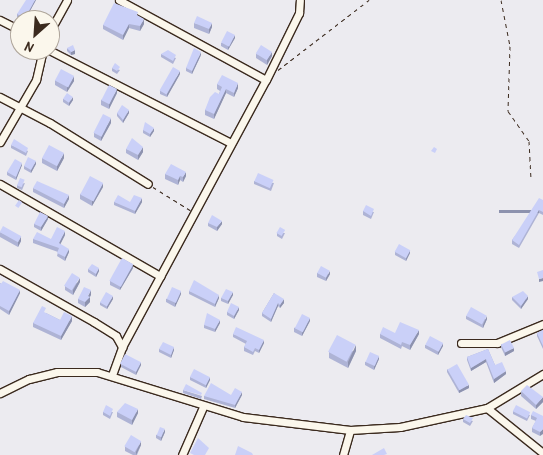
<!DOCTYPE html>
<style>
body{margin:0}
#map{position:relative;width:543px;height:455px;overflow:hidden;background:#ecebf0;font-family:"Patrick Hand",sans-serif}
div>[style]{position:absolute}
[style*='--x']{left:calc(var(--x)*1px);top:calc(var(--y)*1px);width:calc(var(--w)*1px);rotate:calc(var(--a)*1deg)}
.path>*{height:1px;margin-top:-0.5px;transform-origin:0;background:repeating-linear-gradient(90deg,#3b2a1e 0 4px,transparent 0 8px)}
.roads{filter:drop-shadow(1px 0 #3b2a1e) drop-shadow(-1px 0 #3b2a1e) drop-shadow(0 1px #3b2a1e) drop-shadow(0 -1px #3b2a1e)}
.minor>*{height:7px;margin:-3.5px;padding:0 3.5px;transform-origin:3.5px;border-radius:3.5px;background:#fbf7ec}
.wall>*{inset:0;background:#aeb3d5}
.shaded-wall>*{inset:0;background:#8d92ae;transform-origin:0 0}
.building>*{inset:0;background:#cad0f8;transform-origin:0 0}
span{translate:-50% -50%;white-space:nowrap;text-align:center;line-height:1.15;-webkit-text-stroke:4.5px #fbf7ec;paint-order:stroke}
.north{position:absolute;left:10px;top:10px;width:50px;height:50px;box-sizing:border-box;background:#fbf7ec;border:1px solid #aea59a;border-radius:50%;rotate:206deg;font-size:14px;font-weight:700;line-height:20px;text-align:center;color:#3b2a1e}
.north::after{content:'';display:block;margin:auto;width:18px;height:22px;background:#3b2a1e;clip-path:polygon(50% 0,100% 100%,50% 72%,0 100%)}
</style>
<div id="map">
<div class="path">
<i style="--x:501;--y:0;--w:47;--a:78.9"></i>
<i style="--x:510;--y:46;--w:65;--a:91.8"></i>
<i style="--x:508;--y:111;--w:37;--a:55"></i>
<i style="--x:529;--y:141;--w:36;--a:87"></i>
<i style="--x:278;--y:70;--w:115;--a:-37.6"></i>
<i style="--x:153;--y:187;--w:44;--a:31.9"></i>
</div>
<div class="roads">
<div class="minor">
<i style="--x:119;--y:0;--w:167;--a:28.6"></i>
<i style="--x:0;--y:20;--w:22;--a:27"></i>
<i style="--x:50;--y:31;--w:35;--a:-61"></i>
<i style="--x:49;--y:50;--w:204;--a:27.1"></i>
<i style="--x:0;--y:97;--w:56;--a:27.5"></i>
<i style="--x:50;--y:123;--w:115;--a:31.9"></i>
<i style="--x:0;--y:142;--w:72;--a:-59.9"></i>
<i style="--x:36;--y:80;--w:31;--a:-77"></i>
<i style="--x:0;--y:184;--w:185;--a:29.9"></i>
<i style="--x:0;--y:269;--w:108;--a:29.4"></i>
<i style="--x:94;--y:322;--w:26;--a:32"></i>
<i style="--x:116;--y:336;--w:13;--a:61"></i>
<i style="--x:461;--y:343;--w:36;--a:0"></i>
<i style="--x:497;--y:343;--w:50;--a:-22.4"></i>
<i style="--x:112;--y:375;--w:30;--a:-70"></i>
<i style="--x:122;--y:347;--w:303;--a:-61.7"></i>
<i style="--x:266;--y:80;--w:75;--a:-63.8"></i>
<i style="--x:299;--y:13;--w:13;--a:-86"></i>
<i style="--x:0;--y:393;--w:32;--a:-26"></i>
<i style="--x:29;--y:379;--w:29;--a:-14"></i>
<i style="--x:57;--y:372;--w:40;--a:0"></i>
<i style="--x:97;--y:372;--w:153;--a:17.1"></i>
<i style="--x:243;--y:417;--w:108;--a:6.9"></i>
<i style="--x:350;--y:430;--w:50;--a:-3.4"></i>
<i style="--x:400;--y:427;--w:89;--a:-12.3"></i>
<i style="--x:487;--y:408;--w:66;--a:-31.3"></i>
<i style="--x:487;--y:408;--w:72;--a:38.8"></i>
<i style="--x:182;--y:455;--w:52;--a:-66.4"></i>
<i style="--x:343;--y:455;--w:26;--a:-74"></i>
</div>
</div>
<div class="wall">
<i style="clip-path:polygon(36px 0,25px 20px,23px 20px,17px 17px,17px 14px)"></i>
<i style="clip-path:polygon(138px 16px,144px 24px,140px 31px,129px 28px,123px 40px,103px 29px,103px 25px)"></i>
<i style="clip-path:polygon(194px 23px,212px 27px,209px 34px,194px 28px)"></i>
<i style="clip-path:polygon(235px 38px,228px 50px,221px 46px,221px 43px)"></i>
<i style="clip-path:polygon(67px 48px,75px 54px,71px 55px,67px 51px)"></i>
<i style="clip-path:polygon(161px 54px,176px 58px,173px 64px,161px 57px)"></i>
<i style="clip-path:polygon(256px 54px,272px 56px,267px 65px,256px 58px)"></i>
<i style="clip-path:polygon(201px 55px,192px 74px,186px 71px,186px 68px)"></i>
<i style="clip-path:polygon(112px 68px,120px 70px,117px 74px,112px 71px)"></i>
<i style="clip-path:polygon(180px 74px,167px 97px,160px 94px,160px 91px)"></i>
<i style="clip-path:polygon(55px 80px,74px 81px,67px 92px,55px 85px)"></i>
<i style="clip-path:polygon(217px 84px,238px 88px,234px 97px,226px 93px,214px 119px,205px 115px,205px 110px,219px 94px,220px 91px,217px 89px)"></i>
<i style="clip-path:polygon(117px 93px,109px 109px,101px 105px,101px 100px)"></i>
<i style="clip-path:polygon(63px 99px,73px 100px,69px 106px,63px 102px)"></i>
<i style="clip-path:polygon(117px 113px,129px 113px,123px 123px,117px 116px)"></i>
<i style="clip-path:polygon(111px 123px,101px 141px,94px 137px,94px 133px)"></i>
<i style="clip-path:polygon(143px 130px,154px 131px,150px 137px,143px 133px)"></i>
<i style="clip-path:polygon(11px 145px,28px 151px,26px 156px,11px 148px)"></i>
<i style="clip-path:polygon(126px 149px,143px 152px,138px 160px,126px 153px)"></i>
<i style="clip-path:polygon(42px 158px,64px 158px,57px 171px,42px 163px)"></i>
<i style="clip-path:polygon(36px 164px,31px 173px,24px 169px,24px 166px)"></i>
<i style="clip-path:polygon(22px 165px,16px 180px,7px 175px,7px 172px)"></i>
<i style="clip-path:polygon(165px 174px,186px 176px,183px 182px,180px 180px,178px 185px,165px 179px)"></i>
<i style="clip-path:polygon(254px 181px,274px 183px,271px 191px,254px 184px)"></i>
<i style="clip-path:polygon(25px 183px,22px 190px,17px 188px,17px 185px)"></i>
<i style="clip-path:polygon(103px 187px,92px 206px,80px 199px,80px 194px)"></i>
<i style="clip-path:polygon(33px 188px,69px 199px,64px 208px,33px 192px)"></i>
<i style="clip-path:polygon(543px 200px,543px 215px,539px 213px,519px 248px,512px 244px,512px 240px)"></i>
<i style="clip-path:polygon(114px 202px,142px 202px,135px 214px,114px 205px)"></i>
<i style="clip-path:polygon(363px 211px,374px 212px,371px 219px,363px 215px)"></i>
<i style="clip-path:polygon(48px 219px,41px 231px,34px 227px,34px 224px)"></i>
<i style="clip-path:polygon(208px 223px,222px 224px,217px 231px,208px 226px)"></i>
<i style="clip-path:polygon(0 232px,21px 241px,18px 247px,0 237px)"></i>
<i style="clip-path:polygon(277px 233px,285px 233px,282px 239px,277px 236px)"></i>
<i style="clip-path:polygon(65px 235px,60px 244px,69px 252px,65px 261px,57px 256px,58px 252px,33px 243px,33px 239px,51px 239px)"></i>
<i style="clip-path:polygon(395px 252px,410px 253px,406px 261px,395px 255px)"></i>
<i style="clip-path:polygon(133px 268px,120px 290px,110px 285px,110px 281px)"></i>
<i style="clip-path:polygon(88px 269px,99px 271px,96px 277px,88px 272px)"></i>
<i style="clip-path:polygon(317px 273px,330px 274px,326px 281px,317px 277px)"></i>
<i style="clip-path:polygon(80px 282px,73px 295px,65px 290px,65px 286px)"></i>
<i style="clip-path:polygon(0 283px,20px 293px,9px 315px,0 309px)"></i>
<i style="clip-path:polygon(189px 291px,219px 298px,215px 307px,189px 294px)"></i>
<i style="clip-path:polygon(274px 293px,284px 303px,280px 308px,278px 306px,271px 322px,262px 316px,262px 313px)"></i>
<i style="clip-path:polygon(181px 294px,175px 307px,166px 302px,166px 299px)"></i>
<i style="clip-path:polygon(91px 295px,90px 297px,90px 302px,85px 307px,78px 303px,78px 299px)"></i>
<i style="clip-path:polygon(233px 295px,228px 304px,221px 301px,221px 298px)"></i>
<i style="clip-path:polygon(512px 297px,528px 299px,521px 309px,512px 300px)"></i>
<i style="clip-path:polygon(113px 299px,107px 309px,100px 305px,100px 302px)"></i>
<i style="clip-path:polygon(239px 310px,234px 319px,227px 315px,227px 312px)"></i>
<i style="clip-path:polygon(46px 313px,60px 320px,72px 321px,61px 340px,33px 327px,33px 323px)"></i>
<i style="clip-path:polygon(466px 316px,487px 319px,483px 328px,466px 319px)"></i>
<i style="clip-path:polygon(310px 321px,302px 336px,294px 332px,294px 328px)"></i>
<i style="clip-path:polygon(220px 323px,215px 332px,204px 328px,204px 325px)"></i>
<i style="clip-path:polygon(543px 330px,543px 349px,537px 336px,537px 333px)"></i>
<i style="clip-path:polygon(395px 333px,419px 334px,410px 350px,402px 346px,401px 349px,380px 338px,380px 334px)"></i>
<i style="clip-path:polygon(233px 334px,264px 343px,259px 353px,255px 351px,253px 355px,244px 351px,244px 347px,246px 344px,233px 337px)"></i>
<i style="clip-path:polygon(501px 344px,514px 351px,505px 356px,501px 347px)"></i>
<i style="clip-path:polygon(425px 345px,443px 346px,438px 355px,425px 348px)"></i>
<i style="clip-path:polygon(159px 349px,174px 350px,171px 358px,159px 352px)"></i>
<i style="clip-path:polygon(488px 349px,495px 365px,506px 374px,494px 383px,486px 362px,471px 371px,467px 360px,467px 357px)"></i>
<i style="clip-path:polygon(356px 351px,348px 368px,329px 358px,329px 352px)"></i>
<i style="clip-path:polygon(379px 359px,374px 370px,365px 365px,365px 362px)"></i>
<i style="clip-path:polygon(121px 364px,141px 365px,136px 375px,121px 367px)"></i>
<i style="clip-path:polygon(447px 369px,469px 388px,459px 393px,447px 372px)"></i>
<i style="clip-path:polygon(190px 377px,210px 380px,206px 388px,190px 380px)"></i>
<i style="clip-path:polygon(183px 390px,202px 396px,201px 399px,183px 393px)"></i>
<i style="clip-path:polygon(521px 391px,543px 402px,536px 409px,521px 396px)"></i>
<i style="clip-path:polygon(231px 395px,242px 395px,235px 408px,204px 399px,204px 396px)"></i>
<i style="clip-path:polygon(513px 411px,530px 415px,527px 421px,513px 414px)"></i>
<i style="clip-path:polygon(103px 412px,113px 412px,110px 419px,103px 415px)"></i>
<i style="clip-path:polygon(117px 412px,138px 413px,132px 425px,117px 417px)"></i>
<i style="clip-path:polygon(531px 415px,543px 416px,540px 436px,532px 432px,532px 428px,536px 421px,531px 419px)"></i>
<i style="clip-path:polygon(463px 419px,473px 421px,470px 426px,463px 422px)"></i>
<i style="clip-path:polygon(165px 432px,161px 441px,156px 438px,156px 435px)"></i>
<i style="clip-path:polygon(141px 445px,137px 455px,133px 455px,125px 451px,125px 446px)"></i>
</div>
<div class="shaded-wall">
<i style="clip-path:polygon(35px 0,36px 0,25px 20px,25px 18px)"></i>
<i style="clip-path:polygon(144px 19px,144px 24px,140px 31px,140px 26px)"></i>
<i style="clip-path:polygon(212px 23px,212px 27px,209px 34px,209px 29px)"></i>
<i style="clip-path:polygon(129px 24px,129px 28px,123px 40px,123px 35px)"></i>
<i style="clip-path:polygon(235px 35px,235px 38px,228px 50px,228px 47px)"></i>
<i style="clip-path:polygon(75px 50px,75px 54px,71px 55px,71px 52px)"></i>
<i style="clip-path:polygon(201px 52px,201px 55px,192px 74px,192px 71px)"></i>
<i style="clip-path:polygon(272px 52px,272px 56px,267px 65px,267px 60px)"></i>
<i style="clip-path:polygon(180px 71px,180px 74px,167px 97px,167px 94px)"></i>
<i style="clip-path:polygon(74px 76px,74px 81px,67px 92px,67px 87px)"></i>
<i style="clip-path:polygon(238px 83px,238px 88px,234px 97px,234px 93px)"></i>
<i style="clip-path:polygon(117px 89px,117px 93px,109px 109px,109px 104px)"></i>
<i style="clip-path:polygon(226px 89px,226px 93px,214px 119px,214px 114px)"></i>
<i style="clip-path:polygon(73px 97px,73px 100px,69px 106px,69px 103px)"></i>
<i style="clip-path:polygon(129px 110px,129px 113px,123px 123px,123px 120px)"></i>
<i style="clip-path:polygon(111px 118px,111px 123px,101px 141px,101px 137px)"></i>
<i style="clip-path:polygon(154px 128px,154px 131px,150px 137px,150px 134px)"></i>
<i style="clip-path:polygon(143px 147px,143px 152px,138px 160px,138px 155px)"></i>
<i style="clip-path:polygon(64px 153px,64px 158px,57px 171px,57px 166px)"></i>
<i style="clip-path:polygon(36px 161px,36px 164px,31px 173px,31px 170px)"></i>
<i style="clip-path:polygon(22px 163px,22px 165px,16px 180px,16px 177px)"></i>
<i style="clip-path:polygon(186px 172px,186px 176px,183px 182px,183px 177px)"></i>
<i style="clip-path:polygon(180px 176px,180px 180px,178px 185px,178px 180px)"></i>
<i style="clip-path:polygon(103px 183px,103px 187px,92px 206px,92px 201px)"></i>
<i style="clip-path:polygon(69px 195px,69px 199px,64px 208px,64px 204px)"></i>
<i style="clip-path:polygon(142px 198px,142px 202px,135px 214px,135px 211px)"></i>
<i style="left:539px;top:210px;width:3px;height:40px;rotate:90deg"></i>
<i style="clip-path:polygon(48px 216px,48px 219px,41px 231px,41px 227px)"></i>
<i style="clip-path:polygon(222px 221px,222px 224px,217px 231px,217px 227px)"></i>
<i style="clip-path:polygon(65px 231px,65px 235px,59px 247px,59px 243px)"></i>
<i style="clip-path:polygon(21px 236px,21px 241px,18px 247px,18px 242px)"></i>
<i style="clip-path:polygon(69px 249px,69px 252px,65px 261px,65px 257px)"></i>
<i style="clip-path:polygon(410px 250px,410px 253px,406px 261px,406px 258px)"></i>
<i style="clip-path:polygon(133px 264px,133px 268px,120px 290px,120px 286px)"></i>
<i style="clip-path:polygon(99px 268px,99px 271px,96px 277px,96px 274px)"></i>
<i style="clip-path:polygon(330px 271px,330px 274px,326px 281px,326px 278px)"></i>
<i style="clip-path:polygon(80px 278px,80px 282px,73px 295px,73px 290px)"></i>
<i style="clip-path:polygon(543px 278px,543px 281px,539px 282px,539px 279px)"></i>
<i style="clip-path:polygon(20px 290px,20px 293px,9px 315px,9px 311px)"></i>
<i style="clip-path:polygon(91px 290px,91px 295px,89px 298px,90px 297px,90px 302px,85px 307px,85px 302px)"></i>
<i style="clip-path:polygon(181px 291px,181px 294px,175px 307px,175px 303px)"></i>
<i style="clip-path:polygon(233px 292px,233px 295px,228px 304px,228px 301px)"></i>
<i style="clip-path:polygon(219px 295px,219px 298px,215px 307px,215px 304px)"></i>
<i style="clip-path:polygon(113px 296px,113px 299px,107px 309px,107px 306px)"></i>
<i style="clip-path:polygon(528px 296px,528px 299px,521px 309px,521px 306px)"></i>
<i style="clip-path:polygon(284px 299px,284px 303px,280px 308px,280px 305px)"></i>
<i style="clip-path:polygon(278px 303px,278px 306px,271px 322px,271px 319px)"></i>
<i style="clip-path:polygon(239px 307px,239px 310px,234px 319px,234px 316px)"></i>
<i style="clip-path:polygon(72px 316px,72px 321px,61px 340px,61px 336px)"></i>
<i style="clip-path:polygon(487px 316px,487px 319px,483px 328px,483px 325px)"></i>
<i style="clip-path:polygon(310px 318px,310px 321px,302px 336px,302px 333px)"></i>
<i style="clip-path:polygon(220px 320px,220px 323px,215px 332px,215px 329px)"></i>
<i style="clip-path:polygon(419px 330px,419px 334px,410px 350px,410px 345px)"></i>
<i style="clip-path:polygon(264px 340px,264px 343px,259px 353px,259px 350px)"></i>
<i style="clip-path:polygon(443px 343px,443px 346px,438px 355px,438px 352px)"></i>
<i style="clip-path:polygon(356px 345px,356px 351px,348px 368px,348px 362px)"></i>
<i style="clip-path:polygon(174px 347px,174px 350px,171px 358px,171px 355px)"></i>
<i style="clip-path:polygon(514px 348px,514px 351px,505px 356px,505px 352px)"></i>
<i style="clip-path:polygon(379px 356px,379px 359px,374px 370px,374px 367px)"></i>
<i style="clip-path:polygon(486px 359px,486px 362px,471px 371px,471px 368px)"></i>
<i style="clip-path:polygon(141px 362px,141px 365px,136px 375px,136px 371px)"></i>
<i style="clip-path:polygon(506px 371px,506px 374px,494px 383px,494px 379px)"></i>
<i style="clip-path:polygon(210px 377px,210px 380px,206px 388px,206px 385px)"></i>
<i style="clip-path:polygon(469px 385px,469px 388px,459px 393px,459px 390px)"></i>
<i style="clip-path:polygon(242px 392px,242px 395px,235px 408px,235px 405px)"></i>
<i style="clip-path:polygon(543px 397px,543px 402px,536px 409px,536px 405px)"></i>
<i style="clip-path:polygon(138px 409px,138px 413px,132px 425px,132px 420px)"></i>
<i style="clip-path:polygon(165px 429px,165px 432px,161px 441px,161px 437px)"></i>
<i style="clip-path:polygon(543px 429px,543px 434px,540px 436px,540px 432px)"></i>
<i style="clip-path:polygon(141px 441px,141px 445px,136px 455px,136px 452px)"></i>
</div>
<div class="building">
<i style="clip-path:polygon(26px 0,35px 0,25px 18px,17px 14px)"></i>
<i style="clip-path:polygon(114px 3px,138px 12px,137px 15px,144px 19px,140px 26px,129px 24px,123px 35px,103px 25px)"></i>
<i style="clip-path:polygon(197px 16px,212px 23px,209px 29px,194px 23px)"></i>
<i style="left:227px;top:31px;width:9px;height:13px;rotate:27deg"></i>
<i style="clip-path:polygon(73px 45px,75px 50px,71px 52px,67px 48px)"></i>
<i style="left:261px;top:45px;width:13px;height:10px;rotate:32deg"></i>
<i style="clip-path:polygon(194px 48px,201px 52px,192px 71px,186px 68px)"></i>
<i style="clip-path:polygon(168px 50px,176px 55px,173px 61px,161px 54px)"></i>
<i style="clip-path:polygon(115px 63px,120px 67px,117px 71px,112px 68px)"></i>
<i style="left:173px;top:67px;width:8px;height:27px;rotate:30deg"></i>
<i style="left:61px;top:69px;width:15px;height:13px;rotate:28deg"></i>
<i style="clip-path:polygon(222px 75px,238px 83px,234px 93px,226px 89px,214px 114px,205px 110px,210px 97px,215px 92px,219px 94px,222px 87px,217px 84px)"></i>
<i style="left:109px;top:85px;width:9px;height:17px;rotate:27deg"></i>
<i style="left:67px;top:93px;width:7px;height:7px;rotate:34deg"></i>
<i style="clip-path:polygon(122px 105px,129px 110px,123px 120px,117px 113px)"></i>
<i style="left:103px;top:114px;width:9px;height:21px;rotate:27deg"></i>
<i style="clip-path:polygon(145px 122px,154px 128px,150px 134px,143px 130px)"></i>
<i style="clip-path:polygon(132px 138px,143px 147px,138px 155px,126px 149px)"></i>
<i style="clip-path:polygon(14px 139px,28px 148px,26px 153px,11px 145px)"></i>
<i style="left:49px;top:145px;width:17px;height:15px;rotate:28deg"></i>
<i style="clip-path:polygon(434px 147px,437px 149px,435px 153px,431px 151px)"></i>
<i style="clip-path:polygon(28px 157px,36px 161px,31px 170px,24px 166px)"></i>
<i style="clip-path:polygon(15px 159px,22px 163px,16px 177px,7px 172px)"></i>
<i style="clip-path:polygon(171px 164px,186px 172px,183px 177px,180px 176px,178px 180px,165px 174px)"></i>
<i style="left:258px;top:173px;width:17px;height:9px;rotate:24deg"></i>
<i style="left:90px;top:176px;width:15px;height:21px;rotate:28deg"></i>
<i style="left:20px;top:178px;width:5px;height:8px;rotate:22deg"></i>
<i style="clip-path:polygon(37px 181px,69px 195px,64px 204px,33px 188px)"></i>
<i style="clip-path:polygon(118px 195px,130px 202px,134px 195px,142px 198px,135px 211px,114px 202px)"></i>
<i style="clip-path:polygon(539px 198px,543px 200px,543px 212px,539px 210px,519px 245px,512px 240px)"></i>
<i style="left:19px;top:200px;width:4px;height:7px;rotate:34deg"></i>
<i style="clip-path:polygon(366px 205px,374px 209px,371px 216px,363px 211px)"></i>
<i style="clip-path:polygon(40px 212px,48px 216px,41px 227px,34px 224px)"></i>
<i style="clip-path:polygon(212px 215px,222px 221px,217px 227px,208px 223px)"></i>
<i style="left:3px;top:226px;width:21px;height:7px;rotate:29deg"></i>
<i style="clip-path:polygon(57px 227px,65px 231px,59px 243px,69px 249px,65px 257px,57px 253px,59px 248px,33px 239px,37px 232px,51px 239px)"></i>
<i style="left:280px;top:227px;width:6px;height:7px;rotate:31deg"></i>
<i style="left:399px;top:244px;width:13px;height:9px;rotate:29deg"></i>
<i style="left:122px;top:258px;width:13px;height:26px;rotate:29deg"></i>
<i style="clip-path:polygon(92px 264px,99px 268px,96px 274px,88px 269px)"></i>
<i style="left:321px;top:266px;width:10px;height:8px;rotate:29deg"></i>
<i style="clip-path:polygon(543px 270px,543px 278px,539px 279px,537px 272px)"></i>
<i style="left:72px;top:273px;width:9px;height:15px;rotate:32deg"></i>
<i style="clip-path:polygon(194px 280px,219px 295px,215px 304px,189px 291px)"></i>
<i style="clip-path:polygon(3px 281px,20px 290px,9px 311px,0 306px,0 283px,1px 284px)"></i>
<i style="clip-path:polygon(84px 287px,91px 290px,88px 296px,90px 297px,85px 302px,78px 299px)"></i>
<i style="left:172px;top:287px;width:10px;height:13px;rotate:24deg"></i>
<i style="clip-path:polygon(226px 289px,233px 292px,228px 301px,221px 298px)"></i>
<i style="clip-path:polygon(523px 291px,528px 296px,521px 306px,512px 297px)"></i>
<i style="left:106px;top:292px;width:8px;height:12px;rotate:30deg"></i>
<i style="clip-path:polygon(274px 293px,284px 299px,280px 305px,278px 303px,271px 319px,262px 313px)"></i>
<i style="clip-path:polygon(231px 303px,239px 307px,234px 316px,227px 312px)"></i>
<i style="clip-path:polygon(42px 306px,46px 308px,44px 312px,60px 320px,64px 312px,72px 316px,61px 336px,33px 323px)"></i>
<i style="left:471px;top:307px;width:18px;height:10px;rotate:29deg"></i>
<i style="clip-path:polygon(207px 313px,220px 320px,215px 329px,204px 325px)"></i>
<i style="left:302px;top:314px;width:9px;height:16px;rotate:27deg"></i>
<i style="clip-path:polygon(400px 322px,419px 330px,410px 345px,402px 342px,401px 345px,380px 334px,383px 327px,395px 333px)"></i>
<i style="clip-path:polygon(236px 327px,264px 340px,259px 350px,255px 348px,253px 352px,244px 347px,247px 341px,233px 334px)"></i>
<i style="clip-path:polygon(543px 330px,543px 346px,537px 333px)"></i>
<i style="left:337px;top:335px;width:21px;height:19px;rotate:28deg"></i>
<i style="left:430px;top:336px;width:15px;height:10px;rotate:28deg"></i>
<i style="left:510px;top:340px;width:9px;height:10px;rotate:63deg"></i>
<i style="clip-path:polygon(163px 342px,174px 347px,171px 355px,159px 349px)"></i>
<i style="clip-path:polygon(488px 349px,495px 365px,502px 362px,506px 371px,494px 379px,486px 359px,471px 368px,467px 357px)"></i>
<i style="left:370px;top:352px;width:10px;height:11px;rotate:24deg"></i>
<i style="left:125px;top:354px;width:18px;height:11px;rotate:27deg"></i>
<i style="left:457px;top:364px;width:24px;height:11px;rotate:60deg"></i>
<i style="left:194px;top:369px;width:18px;height:9px;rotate:27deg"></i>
<i style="clip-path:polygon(211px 383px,231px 395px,235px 388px,242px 392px,235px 405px,204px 396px)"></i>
<i style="clip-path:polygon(186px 384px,202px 393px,201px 395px,183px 390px)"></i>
<i style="clip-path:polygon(527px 385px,543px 397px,536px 405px,521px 391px)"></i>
<i style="clip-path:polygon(125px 403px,138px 409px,132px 420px,117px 412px)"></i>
<i style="clip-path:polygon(106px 405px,113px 409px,110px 416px,103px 412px)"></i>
<i style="left:516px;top:405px;width:16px;height:7px;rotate:27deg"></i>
<i style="clip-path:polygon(533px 411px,543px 416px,543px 429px,540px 432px,532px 428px,537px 418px,531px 415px)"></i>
<i style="clip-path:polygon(466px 415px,473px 418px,470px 423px,463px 419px)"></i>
<i style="left:160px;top:427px;width:5px;height:9px;rotate:22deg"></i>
<i style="left:131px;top:435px;width:12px;height:13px;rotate:31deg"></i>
<i style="clip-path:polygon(198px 438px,209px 448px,205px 455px,194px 455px,190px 453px)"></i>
<i style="clip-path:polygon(238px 446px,252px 453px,253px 455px,235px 455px)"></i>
<i style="clip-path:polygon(384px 448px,387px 454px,384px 455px,372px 455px)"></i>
</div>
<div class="north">N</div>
</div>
